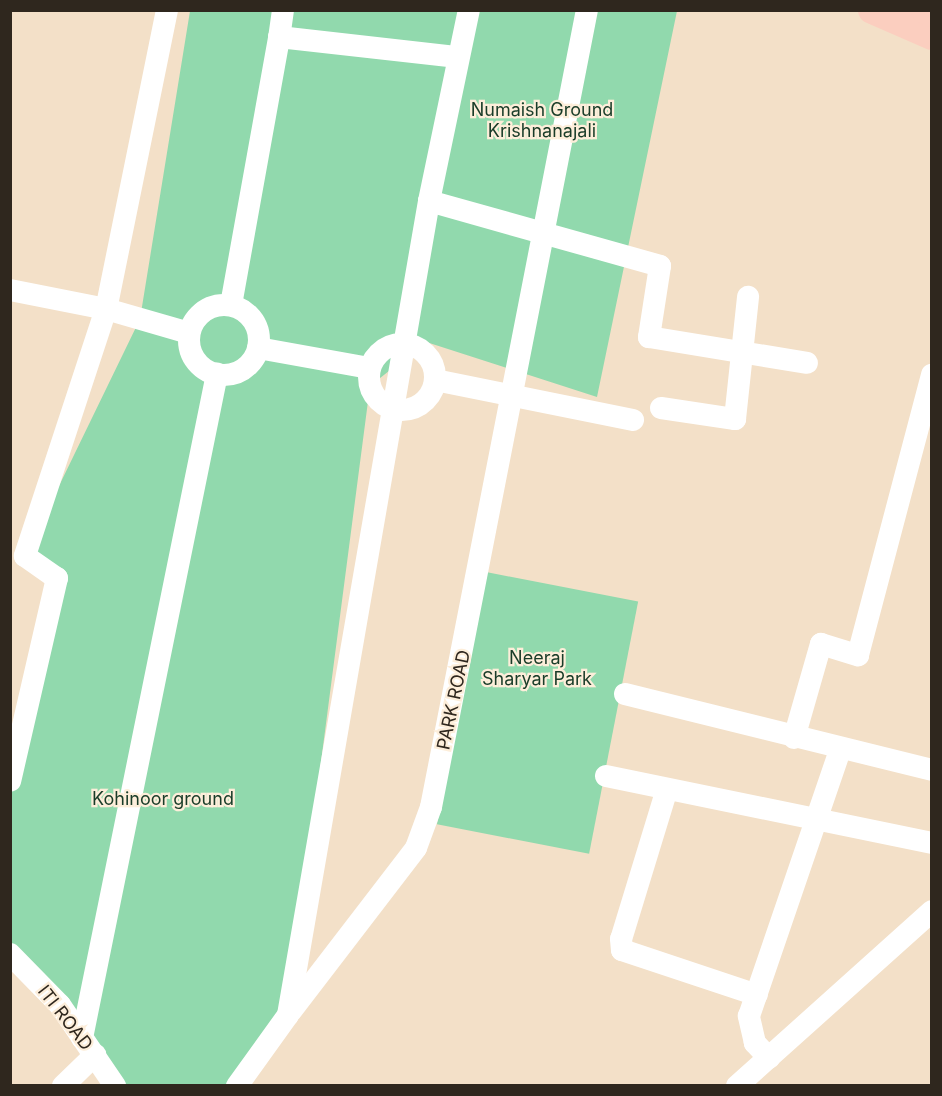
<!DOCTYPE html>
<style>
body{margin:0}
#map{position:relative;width:942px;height:1096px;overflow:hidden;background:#f3e0c8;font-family:Inter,sans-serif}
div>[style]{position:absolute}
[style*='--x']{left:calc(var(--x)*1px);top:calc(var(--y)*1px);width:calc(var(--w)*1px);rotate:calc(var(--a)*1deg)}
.green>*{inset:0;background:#91d9ad;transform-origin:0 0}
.minor>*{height:22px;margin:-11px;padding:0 11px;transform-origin:11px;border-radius:11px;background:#fff}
.minor>.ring{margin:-11px;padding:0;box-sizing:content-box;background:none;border:22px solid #fff;border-radius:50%}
.major>*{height:28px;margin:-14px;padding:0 14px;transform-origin:14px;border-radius:14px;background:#fbcebf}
span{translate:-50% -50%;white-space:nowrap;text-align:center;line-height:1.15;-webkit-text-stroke:4.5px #fdeeda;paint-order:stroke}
.park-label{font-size:18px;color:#193c28}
.street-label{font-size:18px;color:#2f271e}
.frame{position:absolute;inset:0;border:12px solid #2f271e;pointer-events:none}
</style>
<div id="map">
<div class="green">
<i style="clip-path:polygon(190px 11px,677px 11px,597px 397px,420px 340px,418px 348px,370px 386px,288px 1015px,237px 1085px,115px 1085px,11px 959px,11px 783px,59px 577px,25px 556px,140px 319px)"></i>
<i style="left:486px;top:572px;width:155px;height:257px;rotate:11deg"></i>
</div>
<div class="minor">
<i style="--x:167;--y:10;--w:305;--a:101.5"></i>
<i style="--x:106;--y:309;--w:86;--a:16.1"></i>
<i style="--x:283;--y:10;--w:27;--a:98"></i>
<i style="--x:279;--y:37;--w:180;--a:6.4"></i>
<i style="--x:429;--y:201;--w:240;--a:15.7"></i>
<i style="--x:660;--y:266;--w:72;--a:98.8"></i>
<i style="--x:649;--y:337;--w:160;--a:9.3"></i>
<i style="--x:10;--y:290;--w:98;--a:11.2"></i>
<i style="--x:106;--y:309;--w:260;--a:108.2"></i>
<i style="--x:25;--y:556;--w:39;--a:35"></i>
<i style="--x:57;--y:578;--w:208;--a:103"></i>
<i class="ring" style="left:189px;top:305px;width:48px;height:48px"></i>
<i style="--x:231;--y:305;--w:272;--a:-79.8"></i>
<i class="ring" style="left:369px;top:344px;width:44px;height:44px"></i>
<i style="--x:258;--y:348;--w:113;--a:10.2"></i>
<i style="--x:435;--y:380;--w:202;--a:11.4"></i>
<i style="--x:661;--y:408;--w:75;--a:8.5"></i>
<i style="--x:735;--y:419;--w:123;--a:-83.9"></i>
<i style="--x:625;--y:694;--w:316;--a:13.9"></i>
<i style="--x:794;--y:738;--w:98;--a:-74"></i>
<i style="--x:821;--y:644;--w:39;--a:17"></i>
<i style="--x:858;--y:655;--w:290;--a:-75.2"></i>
<i style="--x:606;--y:776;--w:333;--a:11.6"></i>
<i style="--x:667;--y:789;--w:157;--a:107"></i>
<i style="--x:621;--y:939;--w:11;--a:85"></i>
<i style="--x:622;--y:950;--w:142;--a:18.4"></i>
<i style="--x:10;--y:954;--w:71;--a:45.6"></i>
<i style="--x:60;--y:1005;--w:98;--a:55.8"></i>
<i style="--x:291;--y:1011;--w:205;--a:-52.5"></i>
<i style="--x:416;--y:848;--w:44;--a:-69.9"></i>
<i style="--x:431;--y:807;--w:812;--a:-78.93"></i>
<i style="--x:82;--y:1038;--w:678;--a:-78.51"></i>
<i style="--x:769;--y:1058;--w:21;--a:-133"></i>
<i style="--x:755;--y:1043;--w:28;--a:-103"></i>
<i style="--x:749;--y:1016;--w:283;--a:-71.1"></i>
<i style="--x:63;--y:1086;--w:45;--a:-44.1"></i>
<i style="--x:237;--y:1086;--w:87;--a:-54.3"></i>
<i style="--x:288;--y:1015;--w:826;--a:-80.17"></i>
<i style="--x:429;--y:201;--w:195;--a:-78.2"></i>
<i style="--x:737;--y:1086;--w:262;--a:-41.9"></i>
</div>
<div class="major">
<i style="--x:872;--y:10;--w:65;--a:23.4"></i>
<i style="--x:925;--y:10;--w:8;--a:23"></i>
</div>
<div class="park-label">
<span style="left:542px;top:121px">Numaish Ground<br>Krishnanajali</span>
<span style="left:537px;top:669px">Neeraj<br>Sharyar Park</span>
<span style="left:163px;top:799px">Kohinoor ground</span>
</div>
<div class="street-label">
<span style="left:454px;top:700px;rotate:-78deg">PARK ROAD</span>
<span style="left:65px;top:1018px;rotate:52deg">ITI ROAD</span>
</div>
<div class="frame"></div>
</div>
